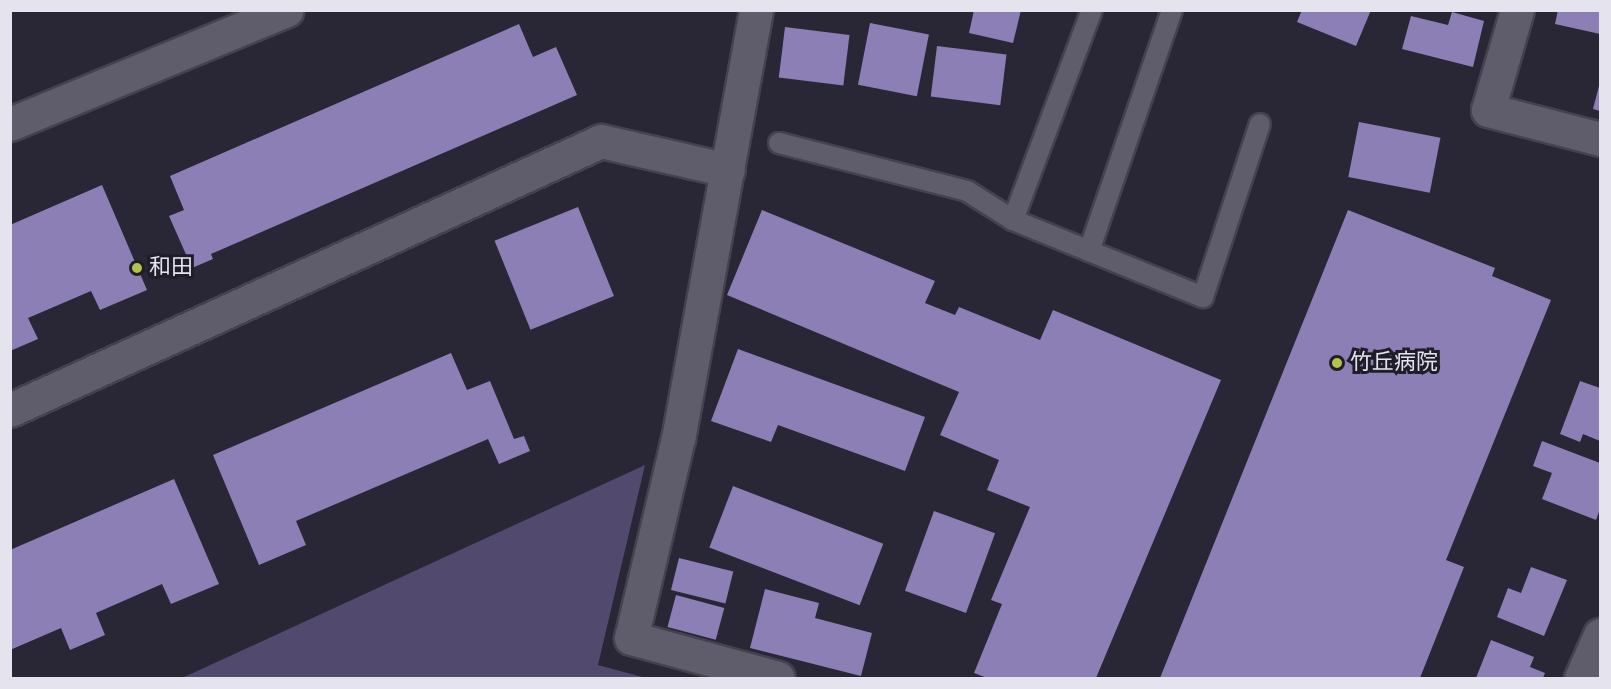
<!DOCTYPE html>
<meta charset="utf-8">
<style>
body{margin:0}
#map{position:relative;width:1611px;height:689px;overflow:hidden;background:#292635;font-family:"Sofia Sans Condensed","Noto Sans JP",sans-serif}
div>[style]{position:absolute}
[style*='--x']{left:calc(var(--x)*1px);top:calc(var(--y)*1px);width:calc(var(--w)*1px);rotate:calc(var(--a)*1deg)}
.green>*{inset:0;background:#52496e}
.building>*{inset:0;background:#8c7fb5;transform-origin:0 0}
.roads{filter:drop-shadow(2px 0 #45424e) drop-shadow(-2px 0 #45424e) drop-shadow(0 2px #45424e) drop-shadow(0 -2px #45424e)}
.service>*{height:20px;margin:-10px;padding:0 10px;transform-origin:10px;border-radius:10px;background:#5f5c6c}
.minor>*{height:33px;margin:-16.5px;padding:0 16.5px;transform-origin:16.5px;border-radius:16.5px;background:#5f5c6c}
.dots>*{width:16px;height:16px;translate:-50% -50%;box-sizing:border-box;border:3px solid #201d2b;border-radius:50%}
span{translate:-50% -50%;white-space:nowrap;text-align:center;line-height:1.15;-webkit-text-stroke:6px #201d2b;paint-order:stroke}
.poi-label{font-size:22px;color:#e5e3ed}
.left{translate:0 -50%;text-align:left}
.frame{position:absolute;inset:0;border:12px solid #e5e3ed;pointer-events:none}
</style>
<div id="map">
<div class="green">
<i style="clip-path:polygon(645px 465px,598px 665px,646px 678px,182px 678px)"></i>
</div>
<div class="building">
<i style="clip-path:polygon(974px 10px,1021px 10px,1013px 43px,969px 33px)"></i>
<i style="clip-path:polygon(1302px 10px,1371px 10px,1356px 46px,1297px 22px)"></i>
<i style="clip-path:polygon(1558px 10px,1600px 10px,1600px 34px,1555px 24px)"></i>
<i style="clip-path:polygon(1452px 12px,1484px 21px,1473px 67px,1402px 49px,1411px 16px,1448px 25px)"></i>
<i style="left:870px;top:23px;width:60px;height:63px;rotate:11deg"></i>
<i style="clip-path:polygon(519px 24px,533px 57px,556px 47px,577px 95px,211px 254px,213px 259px,192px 268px,169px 216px,184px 210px,170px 176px)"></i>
<i style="left:785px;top:27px;width:65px;height:51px;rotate:7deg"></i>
<i style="left:937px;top:46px;width:70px;height:51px;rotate:7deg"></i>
<i style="clip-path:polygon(1600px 82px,1600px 111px,1593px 109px)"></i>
<i style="left:1359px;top:122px;width:83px;height:56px;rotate:11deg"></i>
<i style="clip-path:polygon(102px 185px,147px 290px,100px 310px,91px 291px,28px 318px,38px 339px,10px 351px,10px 225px)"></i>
<i style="left:578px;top:207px;width:96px;height:90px;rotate:68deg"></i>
<i style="clip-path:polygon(762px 210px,935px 281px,925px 303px,955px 315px,959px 307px,1040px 340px,1053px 310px,1221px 380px,1096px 678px,987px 678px,974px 673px,1002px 604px,991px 600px,1030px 507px,987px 490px,999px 460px,940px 435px,959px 392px,727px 295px)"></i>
<i style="clip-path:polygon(1348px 210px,1495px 268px,1492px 276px,1551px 300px,1446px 560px,1464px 567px,1420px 678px,1160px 678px)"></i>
<i style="clip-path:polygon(738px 349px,925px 417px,905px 471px,778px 425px,771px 442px,711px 421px)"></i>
<i style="clip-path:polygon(451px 353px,467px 390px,490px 381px,514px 439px,524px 436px,530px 451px,499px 464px,488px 439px,296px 521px,306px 545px,259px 565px,213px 455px)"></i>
<i style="clip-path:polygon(1580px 381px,1600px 388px,1600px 441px,1583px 434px,1580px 442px,1560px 434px)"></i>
<i style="clip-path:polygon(1542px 441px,1600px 463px,1600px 509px,1596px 520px,1542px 499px,1552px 473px,1533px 466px)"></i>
<i style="clip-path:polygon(174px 479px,219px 584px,171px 604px,162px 584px,96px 613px,105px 635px,70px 650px,61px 628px,10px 650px,10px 550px)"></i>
<i style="left:733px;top:486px;width:161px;height:66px;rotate:21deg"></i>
<i style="left:934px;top:511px;width:65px;height:85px;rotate:20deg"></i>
<i style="left:679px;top:558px;width:56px;height:33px;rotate:14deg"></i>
<i style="clip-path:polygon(1531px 567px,1567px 580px,1544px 636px,1497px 617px,1508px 588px,1521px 593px)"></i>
<i style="clip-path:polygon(765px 589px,819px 603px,815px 618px,872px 633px,861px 676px,750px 648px)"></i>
<i style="left:676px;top:595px;width:50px;height:33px;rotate:15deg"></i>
<i style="clip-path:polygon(1491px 640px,1534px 657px,1530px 667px,1545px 673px,1543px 678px,1476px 678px)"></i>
</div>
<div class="roads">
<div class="service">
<i style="--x:779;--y:143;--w:194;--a:14.3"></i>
<i style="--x:967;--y:191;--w:54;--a:32.2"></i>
<i style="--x:1013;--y:220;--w:205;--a:22.1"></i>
<i style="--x:1203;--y:297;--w:182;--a:-71.8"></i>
<i style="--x:1013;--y:220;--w:224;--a:-69.4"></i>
<i style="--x:1089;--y:251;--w:255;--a:-71"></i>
</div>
<div class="minor">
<i style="--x:756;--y:10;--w:435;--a:100.3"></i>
<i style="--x:678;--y:438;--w:205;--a:103.2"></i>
<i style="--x:631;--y:638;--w:152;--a:15.2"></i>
<i style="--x:1517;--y:10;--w:104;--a:106.2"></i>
<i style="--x:1488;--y:110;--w:116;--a:14.5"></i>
<i style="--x:10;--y:124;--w:299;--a:-22.4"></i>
<i style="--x:10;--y:410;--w:649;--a:-24.47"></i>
<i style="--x:601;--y:141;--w:130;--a:12.9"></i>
<i style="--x:1581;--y:678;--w:47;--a:-66.2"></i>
</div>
</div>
<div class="dots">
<i style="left:137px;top:268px;background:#b4c24a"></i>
<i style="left:1337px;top:363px;background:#b4c24a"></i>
</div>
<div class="poi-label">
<span class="left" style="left:149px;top:268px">和田</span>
<span class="left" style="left:1350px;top:363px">竹丘病院</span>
</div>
<div class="frame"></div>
</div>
